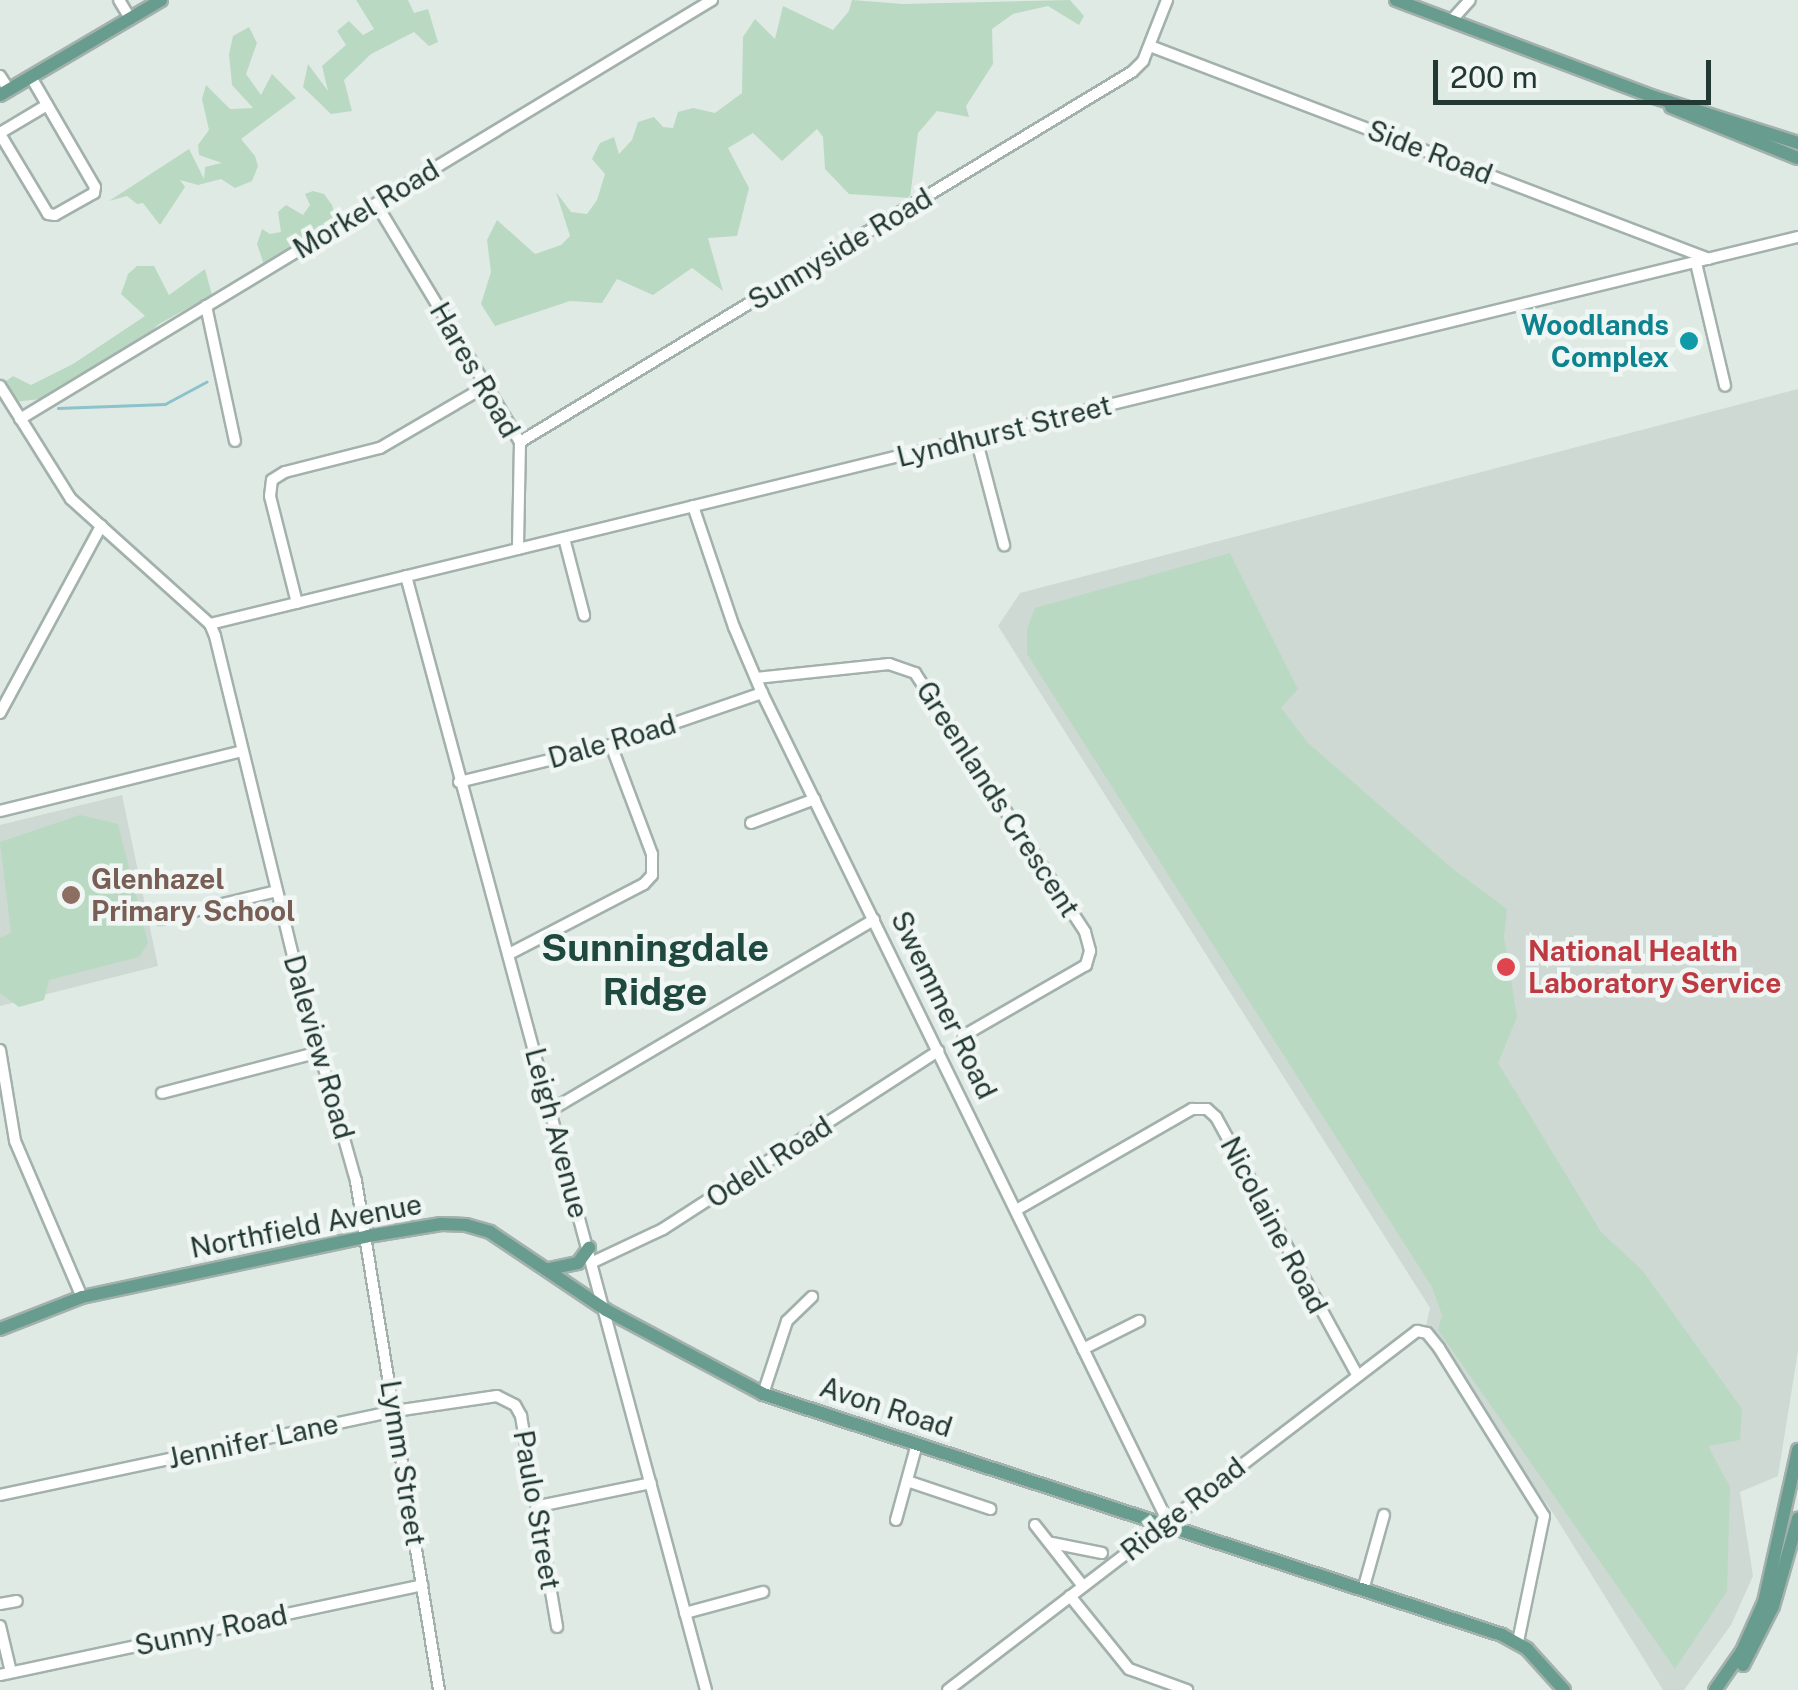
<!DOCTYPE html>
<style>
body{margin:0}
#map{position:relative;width:1798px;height:1690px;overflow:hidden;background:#e0eae5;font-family:"Public Sans",sans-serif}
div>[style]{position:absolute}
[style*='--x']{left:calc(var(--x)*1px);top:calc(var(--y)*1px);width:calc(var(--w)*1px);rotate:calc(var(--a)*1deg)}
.built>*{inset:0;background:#ced9d4}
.green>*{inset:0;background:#bad9c2}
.stream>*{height:2.5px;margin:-1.25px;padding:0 1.25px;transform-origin:1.25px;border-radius:1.25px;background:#8bc2cb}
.roads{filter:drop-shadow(2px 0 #a3b1ac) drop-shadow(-2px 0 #a3b1ac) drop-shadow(0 2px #a3b1ac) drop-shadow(0 -2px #a3b1ac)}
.minor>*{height:10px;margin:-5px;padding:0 5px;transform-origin:5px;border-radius:5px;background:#fff}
.major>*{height:12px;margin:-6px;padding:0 6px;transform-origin:6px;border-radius:6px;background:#679c8e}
.dots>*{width:28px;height:28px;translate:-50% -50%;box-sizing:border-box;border:5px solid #f0f6f3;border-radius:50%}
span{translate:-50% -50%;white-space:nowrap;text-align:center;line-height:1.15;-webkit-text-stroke:9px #f0f6f3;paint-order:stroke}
.street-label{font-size:28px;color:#223832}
.culture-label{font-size:28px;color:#0d838f;font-weight:700}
.right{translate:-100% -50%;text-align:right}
.education-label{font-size:28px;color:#785e54;font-weight:700}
.left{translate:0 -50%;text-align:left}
.health-label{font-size:28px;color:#be3a42;font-weight:700}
.district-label{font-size:38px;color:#1f493e;font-weight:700}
.scale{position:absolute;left:1433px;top:60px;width:278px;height:45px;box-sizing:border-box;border:5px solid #223832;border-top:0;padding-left:12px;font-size:30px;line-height:35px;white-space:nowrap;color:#223832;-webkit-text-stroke:8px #f0f6f3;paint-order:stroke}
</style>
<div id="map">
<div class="built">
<i style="clip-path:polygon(1798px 389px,1798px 1351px,1778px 1476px,1740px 1492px,1753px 1576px,1731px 1625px,1684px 1690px,1663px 1690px,1555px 1516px,1425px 1330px,1430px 1308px,998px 626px,1020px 593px)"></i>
<i style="clip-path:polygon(122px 795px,158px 966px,0 1006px,0 825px)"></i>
</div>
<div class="green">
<i style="clip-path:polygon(356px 0,408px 0,414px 13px,428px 9px,438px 42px,429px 46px,414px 32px,371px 54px,344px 80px,352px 111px,331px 114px,303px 87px,308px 64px,328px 91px,322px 66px,346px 45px,337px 31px,349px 21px,363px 35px,374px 29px)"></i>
<i style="clip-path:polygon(852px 0,903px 4px,1070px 0,1084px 16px,1079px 25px,1048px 6px,1013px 14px,992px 29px,993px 64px,966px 106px,969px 117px,937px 111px,918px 133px,910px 198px,849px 194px,825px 169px,823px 137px,817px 129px,782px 161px,753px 133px,728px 148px,749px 188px,737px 236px,708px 238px,723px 291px,692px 268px,653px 295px,617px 279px,602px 303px,570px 301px,495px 326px,481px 304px,491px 272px,487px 240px,497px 220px,535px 254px,561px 245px,570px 236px,556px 192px,571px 212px,587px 214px,597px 200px,605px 174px,592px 159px,600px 143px,614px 137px,619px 154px,632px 140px,638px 122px,654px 117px,663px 127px,673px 128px,678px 112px,693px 108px,715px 113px,742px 93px,743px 37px,755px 19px,775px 39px,783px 6px,833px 30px,849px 11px)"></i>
<i style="clip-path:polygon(249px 27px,257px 43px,246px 74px,261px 95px,272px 74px,296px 98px,241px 139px,255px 156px,258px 166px,252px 181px,235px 188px,221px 179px,198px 185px,180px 180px,185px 187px,160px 225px,143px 203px,137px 204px,127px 196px,109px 201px,189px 149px,204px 179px,205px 167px,222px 163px,199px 155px,198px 145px,209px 130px,202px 99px,206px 85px,230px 109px,253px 108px,232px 85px,229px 54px,233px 36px)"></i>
<i style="clip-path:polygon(313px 191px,324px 194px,332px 205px,336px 218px,329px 228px,264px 265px,257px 244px,262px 229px,270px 234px,281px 232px,278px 212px,286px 205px,303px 215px,310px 205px,305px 194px)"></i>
<i style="clip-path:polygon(137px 266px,154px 266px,169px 295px,205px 269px,212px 295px,159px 324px,117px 363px,56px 397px,15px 402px,2px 384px,13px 376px,31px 385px,73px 364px,145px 316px,121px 294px,128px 274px)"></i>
<i style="clip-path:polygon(1230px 553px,1298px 689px,1281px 708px,1308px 743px,1453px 869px,1507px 909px,1504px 937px,1517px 1017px,1498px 1063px,1601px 1232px,1643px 1271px,1742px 1409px,1740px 1440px,1708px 1446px,1730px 1487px,1727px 1591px,1675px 1669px,1438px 1330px,1442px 1315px,1432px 1287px,1027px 654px,1027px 629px,1035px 608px)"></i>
<i style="clip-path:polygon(80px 815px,118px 824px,148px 943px,139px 957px,49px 980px,44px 1000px,19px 1007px,0 993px,0 938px,11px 933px,0 842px)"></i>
</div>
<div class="stream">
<i style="--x:58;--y:408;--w:107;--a:-2.1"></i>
<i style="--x:165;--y:404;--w:47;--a:-28.2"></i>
</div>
<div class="roads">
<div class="minor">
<i style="--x:119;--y:0;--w:21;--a:59"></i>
<i style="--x:1451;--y:21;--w:28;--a:-48"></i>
<i style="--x:1150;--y:46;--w:598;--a:20.86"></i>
<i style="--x:0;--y:76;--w:17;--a:57"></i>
<i style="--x:0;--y:133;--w:55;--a:-30.8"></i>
<i style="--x:0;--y:134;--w:93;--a:59"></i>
<i style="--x:48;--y:214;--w:7;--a:8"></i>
<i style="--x:55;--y:215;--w:45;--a:-29.4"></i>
<i style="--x:94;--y:193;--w:6;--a:-81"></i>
<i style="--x:95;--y:187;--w:127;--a:-120.2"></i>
<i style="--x:377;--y:205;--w:277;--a:58.9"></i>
<i style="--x:520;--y:442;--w:107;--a:91.1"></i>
<i style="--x:1696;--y:263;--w:126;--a:76.7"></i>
<i style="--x:206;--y:306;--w:138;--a:77.9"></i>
<i style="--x:0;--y:386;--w:133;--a:57.9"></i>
<i style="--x:71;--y:499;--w:187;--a:42"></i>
<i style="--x:210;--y:624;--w:13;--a:67"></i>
<i style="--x:215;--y:636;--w:343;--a:76.3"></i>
<i style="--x:296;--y:969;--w:220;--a:74.2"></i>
<i style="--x:356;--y:1181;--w:516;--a:80.74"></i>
<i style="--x:20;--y:419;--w:809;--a:-31.19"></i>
<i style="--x:976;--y:438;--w:111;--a:75.3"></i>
<i style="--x:520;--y:442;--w:715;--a:-31.16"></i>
<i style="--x:1132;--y:72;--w:16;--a:-45"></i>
<i style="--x:1143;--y:61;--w:66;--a:-68.5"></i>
<i style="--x:693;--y:506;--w:128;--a:71.3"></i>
<i style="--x:734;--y:627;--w:72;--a:67"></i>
<i style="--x:762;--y:693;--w:921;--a:63.91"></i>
<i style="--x:564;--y:538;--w:80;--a:75.4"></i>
<i style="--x:406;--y:576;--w:1154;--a:74.93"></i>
<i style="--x:297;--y:603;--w:110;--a:-104.2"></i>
<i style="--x:270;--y:496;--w:16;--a:-83"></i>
<i style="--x:272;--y:480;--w:15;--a:-32"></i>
<i style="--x:285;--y:472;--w:98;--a:-14.2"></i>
<i style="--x:380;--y:448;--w:123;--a:-30.3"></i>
<i style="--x:210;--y:624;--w:1634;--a:-13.7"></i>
<i style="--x:756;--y:678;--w:134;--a:-6"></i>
<i style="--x:889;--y:664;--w:28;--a:19"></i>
<i style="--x:915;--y:673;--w:310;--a:56.7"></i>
<i style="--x:1085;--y:932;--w:20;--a:75"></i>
<i style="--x:1090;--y:951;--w:15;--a:106"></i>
<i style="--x:1086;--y:965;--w:142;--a:150"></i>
<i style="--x:0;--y:713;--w:213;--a:-61.6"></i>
<i style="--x:459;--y:782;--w:156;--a:-13.7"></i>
<i style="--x:611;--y:745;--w:160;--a:-19"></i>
<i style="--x:0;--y:811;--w:249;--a:-13.9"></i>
<i style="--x:751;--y:823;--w:68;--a:-20.6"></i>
<i style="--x:161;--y:919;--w:119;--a:-13.6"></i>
<i style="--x:509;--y:954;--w:152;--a:-27.4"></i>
<i style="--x:644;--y:884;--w:12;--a:-48"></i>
<i style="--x:652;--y:875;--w:21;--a:-90"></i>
<i style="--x:652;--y:854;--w:116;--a:-110.6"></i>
<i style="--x:0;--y:1050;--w:92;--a:80.6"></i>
<i style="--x:15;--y:1141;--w:170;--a:66.8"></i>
<i style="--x:162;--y:1093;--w:162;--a:-14.6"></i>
<i style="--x:551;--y:1110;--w:375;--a:-30.5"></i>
<i style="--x:1018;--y:1209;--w:201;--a:-29.9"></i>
<i style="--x:1192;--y:1109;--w:15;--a:0"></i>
<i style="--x:1207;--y:1109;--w:12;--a:42"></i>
<i style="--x:1216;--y:1117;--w:294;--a:61.3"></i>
<i style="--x:593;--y:1262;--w:77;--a:-25.2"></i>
<i style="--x:663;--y:1229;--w:328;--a:-32.9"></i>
<i style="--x:1083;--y:1349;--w:63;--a:-26.6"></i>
<i style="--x:763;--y:1394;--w:77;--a:-71.8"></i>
<i style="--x:787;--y:1321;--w:35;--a:-44"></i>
<i style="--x:907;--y:1481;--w:88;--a:18.6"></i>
<i style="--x:0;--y:1495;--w:404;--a:-12"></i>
<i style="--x:395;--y:1411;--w:103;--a:-8.4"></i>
<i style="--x:497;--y:1396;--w:20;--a:27"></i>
<i style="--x:515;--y:1405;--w:13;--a:61"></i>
<i style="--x:521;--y:1416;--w:214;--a:80.3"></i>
<i style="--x:539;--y:1506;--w:114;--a:-11.6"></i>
<i style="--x:896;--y:1520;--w:79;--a:-74.6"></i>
<i style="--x:1035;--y:1525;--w:78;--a:51.8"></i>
<i style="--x:1052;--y:1543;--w:51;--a:11.3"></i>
<i style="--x:1363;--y:1590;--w:78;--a:-74.4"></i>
<i style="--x:1070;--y:1596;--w:94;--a:51.1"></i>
<i style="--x:1129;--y:1669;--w:62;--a:19.9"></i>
<i style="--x:0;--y:1604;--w:17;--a:-10"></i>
<i style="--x:685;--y:1613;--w:81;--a:-15.1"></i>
<i style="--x:0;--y:1626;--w:47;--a:76.6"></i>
<i style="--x:0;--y:1675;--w:432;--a:-12"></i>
<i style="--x:948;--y:1690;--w:591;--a:-37.43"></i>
<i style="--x:1417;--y:1331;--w:10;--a:11"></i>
<i style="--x:1427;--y:1333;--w:19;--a:51"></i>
<i style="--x:1439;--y:1348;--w:198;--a:58"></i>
<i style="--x:1544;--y:1516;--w:129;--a:101.7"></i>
</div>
<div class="major">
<i style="--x:1396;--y:0;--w:276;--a:20.6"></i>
<i style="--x:1654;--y:97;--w:151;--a:17.7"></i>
<i style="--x:0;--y:95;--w:187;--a:-30.5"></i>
<i style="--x:1671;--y:107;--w:137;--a:21.9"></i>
<i style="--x:549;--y:1269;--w:30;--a:-12"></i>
<i style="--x:578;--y:1263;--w:19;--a:-54"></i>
<i style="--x:0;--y:1329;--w:88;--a:-21.3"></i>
<i style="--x:82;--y:1297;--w:292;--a:-12"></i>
<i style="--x:368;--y:1236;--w:74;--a:-9.3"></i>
<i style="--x:441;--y:1224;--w:25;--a:2"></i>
<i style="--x:466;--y:1225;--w:25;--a:16"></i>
<i style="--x:490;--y:1232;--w:140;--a:33.9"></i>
<i style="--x:606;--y:1310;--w:178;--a:28.1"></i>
<i style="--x:763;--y:1394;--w:777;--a:18.06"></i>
<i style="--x:1502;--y:1635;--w:29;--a:29"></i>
<i style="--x:1527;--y:1649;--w:55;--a:47.9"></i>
<i style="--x:1743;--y:1665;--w:66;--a:-63"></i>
<i style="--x:1773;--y:1606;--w:91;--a:-74"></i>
<i style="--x:1715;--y:1690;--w:47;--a:-55.3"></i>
<i style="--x:1742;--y:1651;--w:54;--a:-65.8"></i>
<i style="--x:1764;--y:1602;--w:156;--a:-77.4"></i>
</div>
</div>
<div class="dots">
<i style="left:1689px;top:341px;background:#0f9aa8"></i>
<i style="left:71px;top:895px;background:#8d6e63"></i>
<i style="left:1506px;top:967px;background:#e0444e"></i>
</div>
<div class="street-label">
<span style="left:1430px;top:152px;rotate:21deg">Side Road</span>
<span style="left:366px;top:209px;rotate:-31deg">Morkel Road</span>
<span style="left:840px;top:249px;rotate:-31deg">Sunnyside Road</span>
<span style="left:475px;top:370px;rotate:60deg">Hares Road</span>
<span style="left:1004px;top:431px;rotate:-14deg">Lyndhurst Street</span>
<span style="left:612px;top:741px;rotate:-16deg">Dale Road</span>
<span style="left:998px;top:799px;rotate:57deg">Greenlands Crescent</span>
<span style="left:944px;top:1005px;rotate:64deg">Swemmer Road</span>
<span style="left:319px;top:1047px;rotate:74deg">Daleview Road</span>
<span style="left:557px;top:1133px;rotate:75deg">Leigh Avenue</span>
<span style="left:769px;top:1162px;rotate:-33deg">Odell Road</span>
<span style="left:1274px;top:1225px;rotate:62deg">Nicolaine Road</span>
<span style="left:306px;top:1226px;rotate:-11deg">Northfield Avenue</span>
<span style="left:886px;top:1407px;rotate:18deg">Avon Road</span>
<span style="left:253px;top:1441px;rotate:-12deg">Jennifer Lane</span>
<span style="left:403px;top:1463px;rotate:81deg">Lymm Street</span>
<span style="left:1183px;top:1509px;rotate:-38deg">Ridge Road</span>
<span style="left:537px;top:1510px;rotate:80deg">Paulo Street</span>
<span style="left:211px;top:1630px;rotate:-12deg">Sunny Road</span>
</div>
<div class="culture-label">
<span class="right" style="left:1669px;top:341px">Woodlands<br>Complex</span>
</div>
<div class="education-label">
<span class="left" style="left:91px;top:895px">Glenhazel<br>Primary School</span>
</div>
<div class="health-label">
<span class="left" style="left:1528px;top:967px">National Health<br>Laboratory Service</span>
</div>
<div class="district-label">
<span style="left:655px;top:970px">Sunningdale<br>Ridge</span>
</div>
<div class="scale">200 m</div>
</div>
